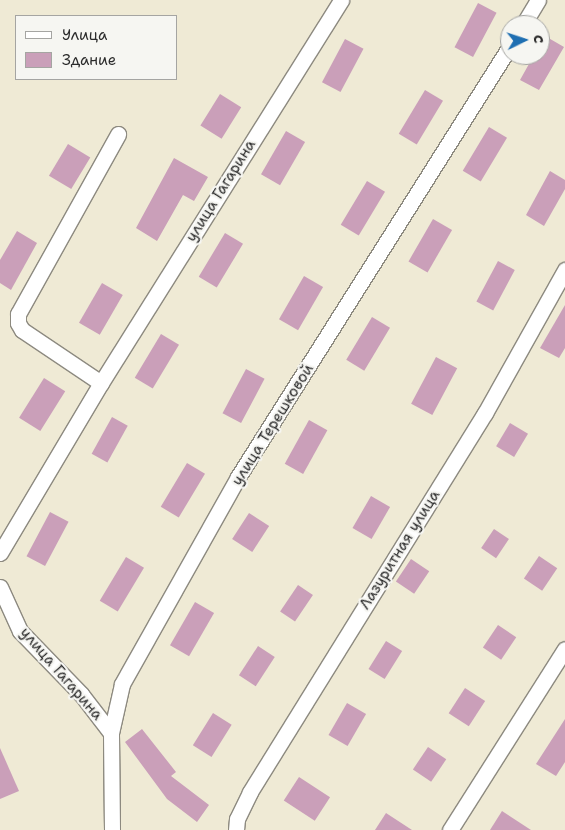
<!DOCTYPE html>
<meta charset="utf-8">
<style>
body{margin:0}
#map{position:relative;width:565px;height:830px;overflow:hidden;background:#efead5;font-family:"Shantell Sans",sans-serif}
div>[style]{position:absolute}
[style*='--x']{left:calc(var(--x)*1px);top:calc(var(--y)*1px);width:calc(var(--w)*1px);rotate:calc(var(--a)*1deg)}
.building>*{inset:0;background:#ca9fb9;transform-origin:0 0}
.roads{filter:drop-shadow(1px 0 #8d8a80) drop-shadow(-1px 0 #8d8a80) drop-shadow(0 1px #8d8a80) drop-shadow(0 -1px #8d8a80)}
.minor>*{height:15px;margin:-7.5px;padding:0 7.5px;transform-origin:7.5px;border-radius:7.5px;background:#fff}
span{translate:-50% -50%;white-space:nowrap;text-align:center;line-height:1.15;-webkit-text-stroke:4.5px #f6f6f2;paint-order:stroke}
.street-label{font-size:15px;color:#2b2b2b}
.legend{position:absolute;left:15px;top:15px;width:162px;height:65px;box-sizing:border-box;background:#f6f6f2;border:1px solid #a5a5a2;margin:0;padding:6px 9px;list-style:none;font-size:15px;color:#2b2b2b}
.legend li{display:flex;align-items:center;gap:10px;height:25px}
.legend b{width:25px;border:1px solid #a5a5a2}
.north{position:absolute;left:500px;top:15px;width:50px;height:50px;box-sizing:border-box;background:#f6f6f2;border:1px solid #a5a5a2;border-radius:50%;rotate:86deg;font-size:14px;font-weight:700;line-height:20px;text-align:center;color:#2b2b2b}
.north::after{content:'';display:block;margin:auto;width:18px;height:22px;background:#1f6fb2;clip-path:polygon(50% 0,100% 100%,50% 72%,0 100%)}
</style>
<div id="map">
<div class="building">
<i style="left:478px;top:3px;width:21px;height:50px;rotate:28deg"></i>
<i style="clip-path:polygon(545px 36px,564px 47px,539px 90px,520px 80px,534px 55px,540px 55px,540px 45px)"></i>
<i style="left:345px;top:39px;width:21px;height:49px;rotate:28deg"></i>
<i style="left:425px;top:90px;width:21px;height:51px;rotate:31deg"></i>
<i style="left:220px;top:94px;width:25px;height:37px;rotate:32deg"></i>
<i style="left:489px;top:127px;width:21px;height:51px;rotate:31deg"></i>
<i style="left:286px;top:131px;width:22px;height:50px;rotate:30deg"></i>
<i style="left:68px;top:144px;width:26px;height:37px;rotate:31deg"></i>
<i style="clip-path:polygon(174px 158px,208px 177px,194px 201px,183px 195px,157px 241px,136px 228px)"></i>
<i style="clip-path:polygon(550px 171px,565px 180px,565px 189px,544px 226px,526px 215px)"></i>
<i style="left:367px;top:181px;width:21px;height:51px;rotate:31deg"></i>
<i style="left:433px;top:219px;width:22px;height:49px;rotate:30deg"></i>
<i style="clip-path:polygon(17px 231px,37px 243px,11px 290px,0 283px,0 260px)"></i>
<i style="left:225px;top:233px;width:21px;height:51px;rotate:31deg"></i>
<i style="left:498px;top:261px;width:19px;height:46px;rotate:28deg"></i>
<i style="left:304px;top:276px;width:22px;height:50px;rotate:30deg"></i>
<i style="left:102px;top:283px;width:24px;height:46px;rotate:30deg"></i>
<i style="clip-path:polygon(565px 305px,565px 348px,559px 358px,540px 348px)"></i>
<i style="left:372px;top:317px;width:21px;height:50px;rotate:31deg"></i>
<i style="left:161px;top:334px;width:21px;height:51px;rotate:31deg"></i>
<i style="left:436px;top:357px;width:24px;height:53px;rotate:28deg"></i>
<i style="left:246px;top:369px;width:21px;height:50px;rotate:28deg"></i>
<i style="left:44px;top:378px;width:25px;height:47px;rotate:32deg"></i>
<i style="left:112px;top:417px;width:18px;height:42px;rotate:29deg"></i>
<i style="left:309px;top:420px;width:21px;height:50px;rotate:29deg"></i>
<i style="left:510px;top:423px;width:21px;height:27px;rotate:31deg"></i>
<i style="left:187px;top:463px;width:21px;height:51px;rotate:31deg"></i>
<i style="left:371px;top:496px;width:22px;height:37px;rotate:30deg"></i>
<i style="left:50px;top:512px;width:21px;height:50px;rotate:28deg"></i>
<i style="left:249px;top:513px;width:24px;height:31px;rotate:33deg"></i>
<i style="left:494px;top:529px;width:18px;height:23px;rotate:34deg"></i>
<i style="left:539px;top:556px;width:22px;height:27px;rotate:34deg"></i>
<i style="left:126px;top:557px;width:21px;height:51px;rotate:31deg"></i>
<i style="left:411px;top:559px;width:22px;height:27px;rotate:34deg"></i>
<i style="left:298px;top:585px;width:18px;height:32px;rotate:34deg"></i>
<i style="left:195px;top:602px;width:22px;height:50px;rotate:30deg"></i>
<i style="left:498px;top:625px;width:22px;height:27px;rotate:34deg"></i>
<i style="left:386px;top:641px;width:19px;height:33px;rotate:32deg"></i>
<i style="left:258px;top:646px;width:20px;height:35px;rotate:33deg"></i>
<i style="left:465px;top:688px;width:24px;height:30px;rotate:33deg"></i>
<i style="left:347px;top:703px;width:22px;height:37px;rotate:30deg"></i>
<i style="left:213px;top:713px;width:22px;height:38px;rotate:32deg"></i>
<i style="clip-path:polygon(565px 719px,565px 762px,556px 776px,536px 764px)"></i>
<i style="clip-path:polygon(142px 729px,176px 772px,171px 776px,209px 805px,197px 822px,167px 799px,125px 742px)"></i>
<i style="left:428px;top:747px;width:22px;height:27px;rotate:34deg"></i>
<i style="clip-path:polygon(0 748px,19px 791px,0 799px)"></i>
<i style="left:299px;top:777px;width:37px;height:28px;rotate:33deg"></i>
<i style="clip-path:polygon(502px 811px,531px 830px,490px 830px)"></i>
<i style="clip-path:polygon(386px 813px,412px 830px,375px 830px)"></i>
</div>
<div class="roads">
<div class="minor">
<i style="--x:523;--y:25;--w:29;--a:-59"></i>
<i style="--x:101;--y:383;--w:95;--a:-146.1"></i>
<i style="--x:22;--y:330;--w:8;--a:-120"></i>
<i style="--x:18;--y:323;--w:9;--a:-90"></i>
<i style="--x:18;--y:314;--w:206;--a:-60.9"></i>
<i style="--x:0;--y:553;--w:198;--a:-59.3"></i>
<i style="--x:101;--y:383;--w:452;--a:-57.9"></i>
<i style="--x:0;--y:587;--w:48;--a:65.6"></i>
<i style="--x:20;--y:631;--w:88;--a:45.9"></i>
<i style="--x:81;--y:694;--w:49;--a:52.4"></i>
<i style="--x:112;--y:830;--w:97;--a:-90.6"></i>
<i style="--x:111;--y:733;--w:50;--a:-77.3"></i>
<i style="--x:122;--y:684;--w:237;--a:-60.7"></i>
<i style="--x:238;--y:477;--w:510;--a:-57.74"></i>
<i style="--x:236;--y:830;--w:11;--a:-85"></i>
<i style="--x:237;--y:819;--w:30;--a:-64"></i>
<i style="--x:250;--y:792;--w:446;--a:-58.2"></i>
<i style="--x:485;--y:413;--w:164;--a:-60.8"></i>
<i style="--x:450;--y:830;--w:214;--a:-57.6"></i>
</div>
</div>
<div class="street-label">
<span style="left:221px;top:191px;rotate:-58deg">улица Гагарина</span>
<span style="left:273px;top:425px;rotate:-58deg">улица Терешковой</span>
<span style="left:400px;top:550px;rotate:-58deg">Лазуритная улица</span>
<span style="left:61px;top:674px;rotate:49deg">улица Гагарина</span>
</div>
<ul class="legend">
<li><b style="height:6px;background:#fff"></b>Улица</li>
<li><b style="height:14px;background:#ca9fb9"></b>Здание</li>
</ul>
<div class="north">С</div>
</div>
